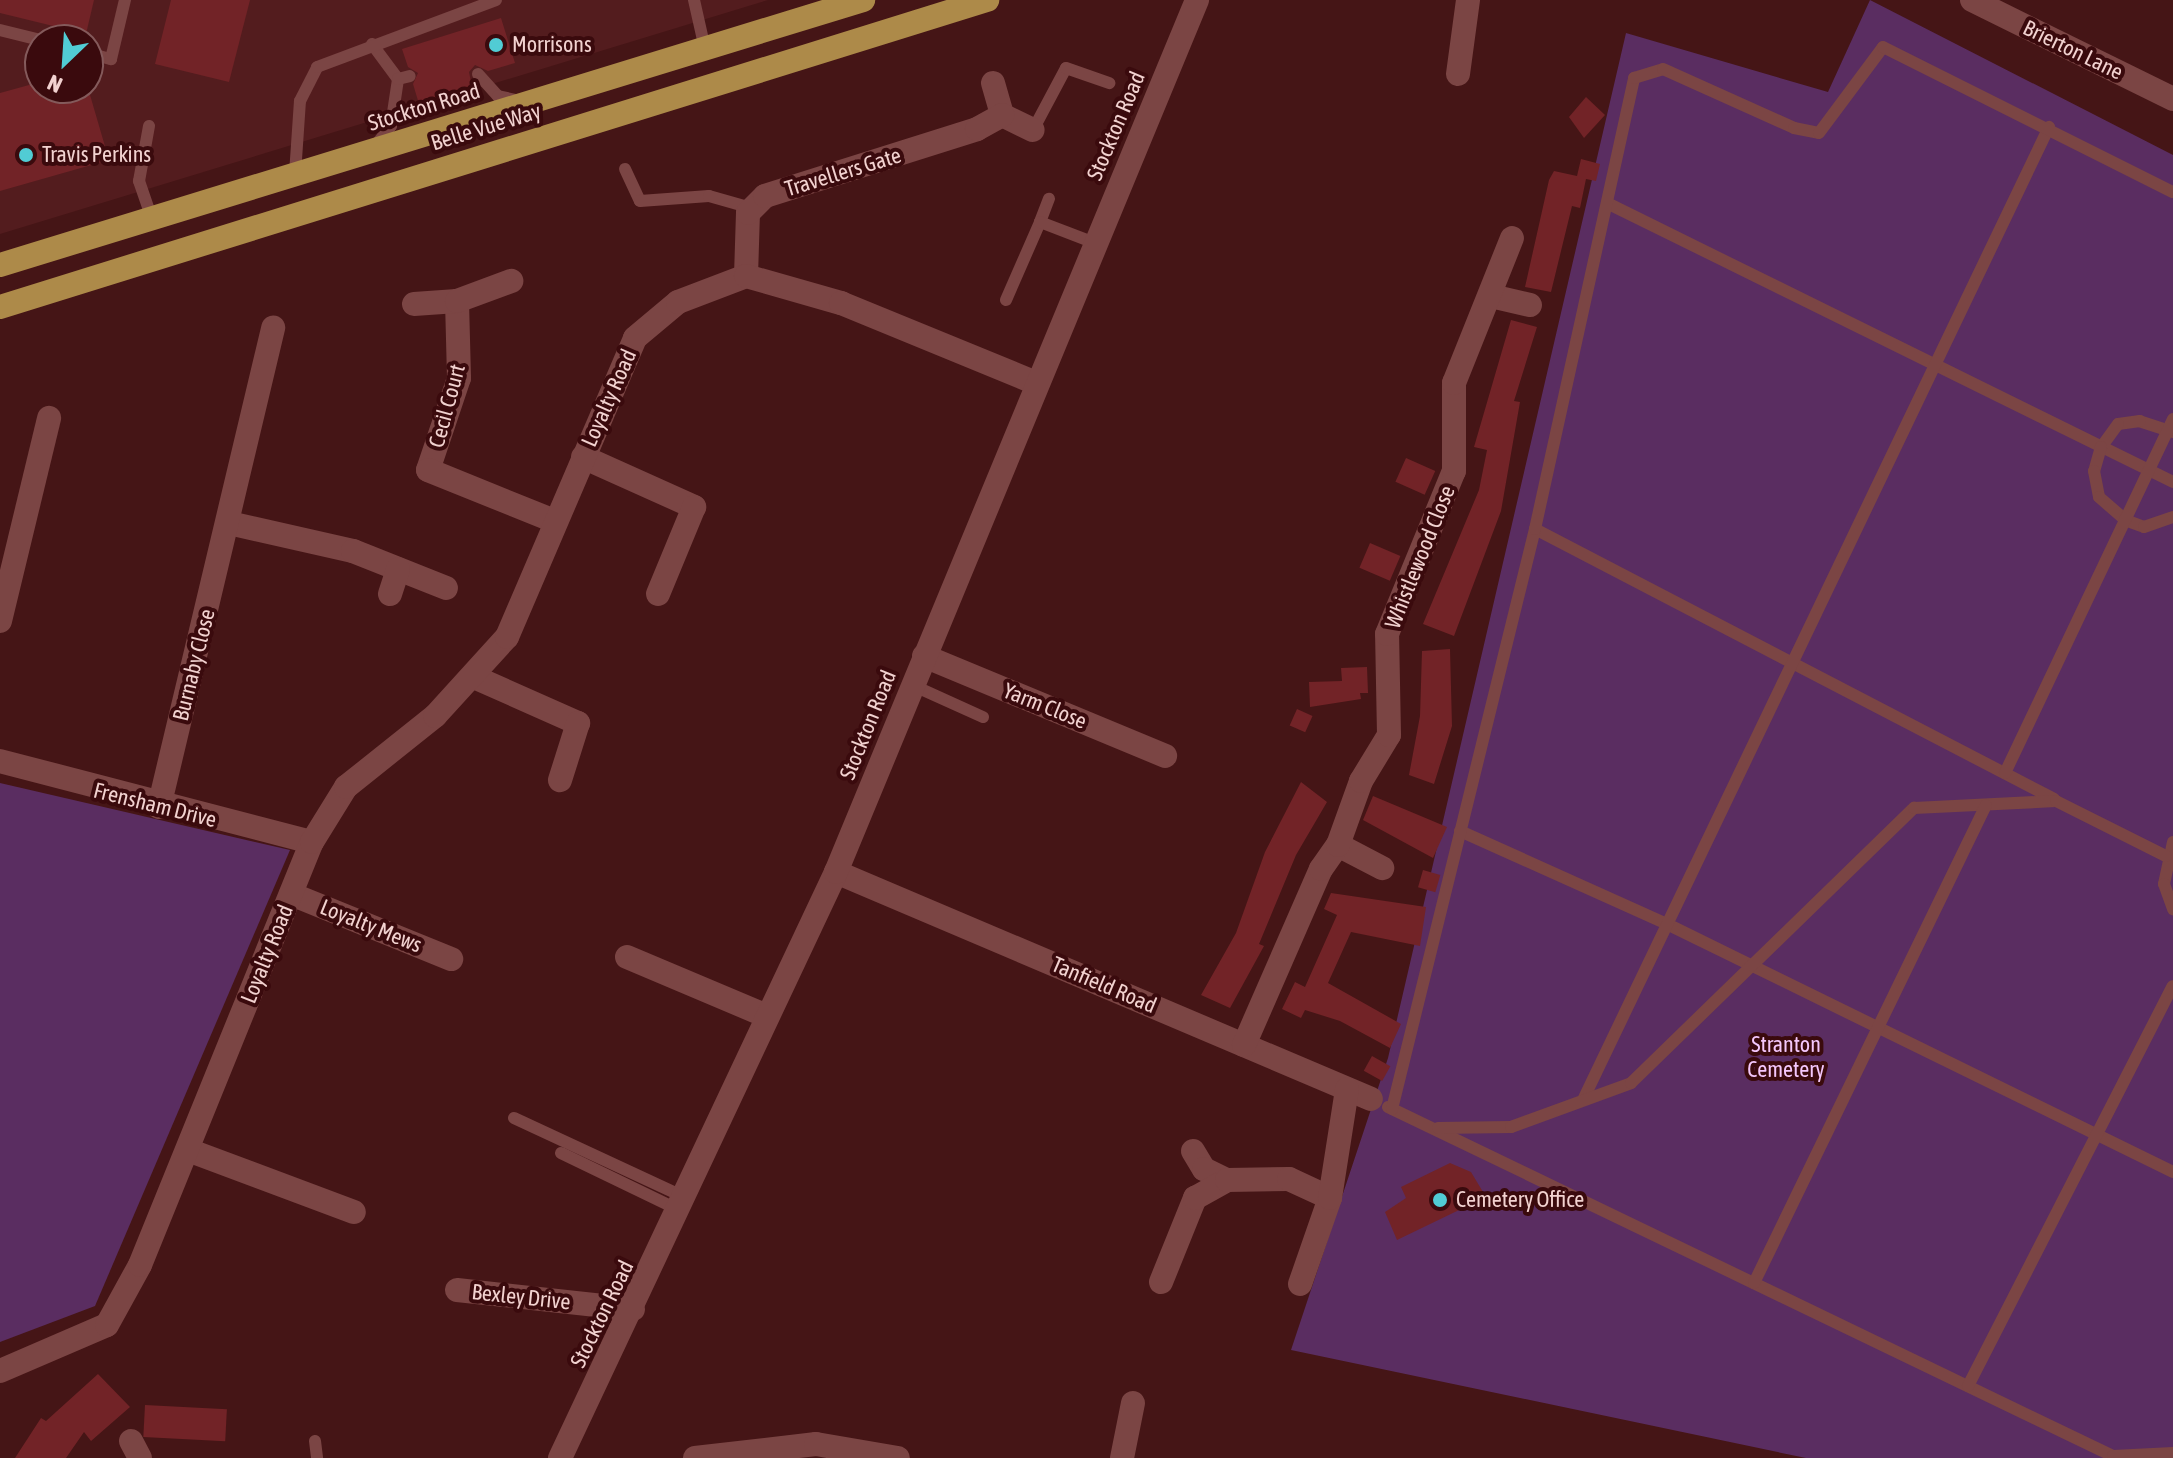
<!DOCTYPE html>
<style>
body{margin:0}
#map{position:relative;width:2173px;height:1458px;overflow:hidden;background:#451516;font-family:"Asap Condensed",sans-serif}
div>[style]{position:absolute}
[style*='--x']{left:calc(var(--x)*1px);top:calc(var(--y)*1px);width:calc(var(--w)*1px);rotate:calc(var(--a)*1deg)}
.built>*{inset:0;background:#531c1e}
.green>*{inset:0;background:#5a2d61}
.building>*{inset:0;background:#722327;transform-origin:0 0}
.lane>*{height:12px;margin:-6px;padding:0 6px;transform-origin:6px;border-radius:6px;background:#7b4544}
.street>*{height:24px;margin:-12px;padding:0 12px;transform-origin:12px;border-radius:12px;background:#7b4544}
.secondary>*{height:24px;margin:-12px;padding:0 12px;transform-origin:12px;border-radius:12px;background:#7b4544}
.highway>*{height:24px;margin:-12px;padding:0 12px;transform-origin:12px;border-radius:12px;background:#ad8a49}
.dots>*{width:22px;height:22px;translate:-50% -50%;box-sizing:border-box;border:4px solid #3a0a0d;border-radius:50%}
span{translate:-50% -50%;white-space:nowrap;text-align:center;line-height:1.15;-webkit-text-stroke:8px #3a0a0d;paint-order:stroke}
.poi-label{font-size:22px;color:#f2d2d0}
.left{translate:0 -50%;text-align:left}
.street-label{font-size:22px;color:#f2d2d0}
.park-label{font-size:22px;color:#f4c7fc}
.north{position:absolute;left:24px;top:24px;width:80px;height:80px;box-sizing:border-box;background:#3a0a0d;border:2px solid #845a5b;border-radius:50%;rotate:205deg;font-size:22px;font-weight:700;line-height:32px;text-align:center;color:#f2d2d0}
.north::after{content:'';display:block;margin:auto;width:28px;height:36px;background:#51ccd4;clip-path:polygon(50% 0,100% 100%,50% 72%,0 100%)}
</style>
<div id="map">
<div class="built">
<i style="clip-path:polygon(evenodd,0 0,768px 0,0 234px,0 0,40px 40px,88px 40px,88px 88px,40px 88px,40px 40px)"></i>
</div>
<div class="green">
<i style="clip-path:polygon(1870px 0,2173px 155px,2173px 1458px,1806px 1458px,1291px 1350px,1388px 1058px,1626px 33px,1828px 92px)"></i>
<i style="clip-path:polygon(0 783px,290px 850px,95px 1306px,0 1342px)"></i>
</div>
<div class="building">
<i style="clip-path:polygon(0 0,94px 0,86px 34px,0 13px)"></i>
<i style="clip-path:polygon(171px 0,250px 0,229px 82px,155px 64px)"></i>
<i style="clip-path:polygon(501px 18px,515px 63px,488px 71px,475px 65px,469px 72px,472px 87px,419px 104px,413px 84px,418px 73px,408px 67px,402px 49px)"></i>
<i style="clip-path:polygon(40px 82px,40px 88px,88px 88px,109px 160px,0 191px,0 93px)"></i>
<i style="clip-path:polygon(1586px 97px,1605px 115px,1584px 138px,1569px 117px)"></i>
<i style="clip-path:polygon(1581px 159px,1600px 164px,1596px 181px,1586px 179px,1580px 208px,1572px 206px,1551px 292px,1525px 287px,1549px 180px,1554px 171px,1577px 176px)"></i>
<i style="clip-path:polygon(1511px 320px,1537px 327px,1514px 401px,1520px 402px,1501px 511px,1454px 636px,1423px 624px,1479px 490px,1487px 450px,1474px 447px)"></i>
<i style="left:1406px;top:458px;width:32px;height:26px;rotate:24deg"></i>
<i style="left:1370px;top:543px;width:33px;height:27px;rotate:23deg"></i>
<i style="clip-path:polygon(1450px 649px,1452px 726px,1434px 784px,1409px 775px,1420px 716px,1422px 651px)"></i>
<i style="clip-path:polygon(1367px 667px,1368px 693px,1360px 693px,1361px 699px,1310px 707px,1309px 682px,1342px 681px,1341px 668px)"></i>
<i style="left:1297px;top:709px;width:17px;height:18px;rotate:24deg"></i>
<i style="clip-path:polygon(1301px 782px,1327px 802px,1296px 855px,1259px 944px,1264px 946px,1230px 1008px,1201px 995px,1236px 933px,1265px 852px)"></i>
<i style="clip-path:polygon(1373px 796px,1447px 827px,1433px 858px,1363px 820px)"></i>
<i style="left:1423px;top:870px;width:18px;height:18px;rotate:16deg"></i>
<i style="clip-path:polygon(1331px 893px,1426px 907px,1420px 946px,1351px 932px,1328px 983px,1401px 1024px,1390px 1048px,1340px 1021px,1305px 1010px,1301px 1018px,1282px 1009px,1295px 982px,1305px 987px,1337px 915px,1324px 909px)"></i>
<i style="left:1372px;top:1056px;width:21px;height:17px;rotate:29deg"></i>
<i style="clip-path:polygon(1450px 1163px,1471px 1172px,1486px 1197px,1397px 1240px,1385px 1212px,1406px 1198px,1401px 1187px)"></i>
<i style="clip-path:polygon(98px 1374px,130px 1407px,91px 1441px,84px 1432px,66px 1458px,15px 1458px,41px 1418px,46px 1421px)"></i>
<i style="left:145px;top:1405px;width:82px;height:32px;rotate:3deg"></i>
</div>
<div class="lane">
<i style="--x:694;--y:0;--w:50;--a:77.3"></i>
<i style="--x:0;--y:30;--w:41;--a:14"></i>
<i style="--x:372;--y:44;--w:44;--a:53.4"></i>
<i style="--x:88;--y:53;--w:24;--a:15"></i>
<i style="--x:111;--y:59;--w:61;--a:-76.7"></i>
<i style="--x:478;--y:74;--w:30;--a:48"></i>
<i style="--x:498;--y:96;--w:23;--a:13"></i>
<i style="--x:149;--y:126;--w:56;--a:100.3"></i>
<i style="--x:139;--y:181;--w:39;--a:71"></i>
<i style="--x:1033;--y:130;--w:70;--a:-62"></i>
<i style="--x:1066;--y:68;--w:46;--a:19.2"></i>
<i style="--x:376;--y:145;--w:24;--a:-52"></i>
<i style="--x:391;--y:126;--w:48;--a:-81.5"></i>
<i style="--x:398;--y:79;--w:12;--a:-14"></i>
<i style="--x:625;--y:169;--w:35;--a:65"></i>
<i style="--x:640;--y:201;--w:69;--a:-4.1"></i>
<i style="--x:709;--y:196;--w:44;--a:15.9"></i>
<i style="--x:295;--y:174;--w:73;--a:-86.1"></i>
<i style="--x:300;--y:101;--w:38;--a:-63"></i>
<i style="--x:317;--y:67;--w:191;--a:-20.5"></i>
<i style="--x:1607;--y:203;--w:631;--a:26.24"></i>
<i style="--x:1040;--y:222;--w:25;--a:-69"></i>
<i style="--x:1006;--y:300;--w:85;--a:-66.4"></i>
<i style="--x:1040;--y:222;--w:59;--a:20.9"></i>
<i style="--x:2173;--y:432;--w:35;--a:-162"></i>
<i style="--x:2140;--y:421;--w:22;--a:172"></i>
<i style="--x:2118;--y:424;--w:29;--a:126"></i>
<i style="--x:2101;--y:447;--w:25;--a:106"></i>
<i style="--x:2094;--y:471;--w:26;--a:79"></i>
<i style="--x:2099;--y:497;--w:35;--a:41"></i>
<i style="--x:2125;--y:520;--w:20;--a:20"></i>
<i style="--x:2144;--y:527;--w:31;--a:-19"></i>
<i style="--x:1535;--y:529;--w:585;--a:27.48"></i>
<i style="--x:912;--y:685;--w:78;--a:24.3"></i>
<i style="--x:2005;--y:773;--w:392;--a:-64.6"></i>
<i style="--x:1460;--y:831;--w:229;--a:24.2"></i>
<i style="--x:1669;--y:925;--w:561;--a:26.11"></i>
<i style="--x:2173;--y:842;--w:43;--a:102.1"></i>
<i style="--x:2164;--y:884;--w:27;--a:70"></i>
<i style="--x:1583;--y:1100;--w:1079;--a:-64.41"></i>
<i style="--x:1388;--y:1107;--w:805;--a:25.71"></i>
<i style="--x:2113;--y:1456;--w:60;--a:-2.9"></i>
<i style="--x:1392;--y:1109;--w:597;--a:-76.15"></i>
<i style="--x:1535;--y:529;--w:462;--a:-77.6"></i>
<i style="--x:1634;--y:78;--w:30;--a:-17"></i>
<i style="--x:1663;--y:69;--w:144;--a:24.2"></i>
<i style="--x:1794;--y:128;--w:25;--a:11"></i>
<i style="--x:1819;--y:133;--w:107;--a:-53.3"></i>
<i style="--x:1883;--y:47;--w:324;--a:26.6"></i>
<i style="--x:514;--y:1118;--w:187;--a:24.9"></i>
<i style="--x:1438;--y:1128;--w:73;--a:-0.8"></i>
<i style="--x:1511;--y:1127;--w:128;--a:-20.1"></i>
<i style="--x:1631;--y:1083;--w:395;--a:-44.2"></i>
<i style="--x:1914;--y:808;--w:142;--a:-2.8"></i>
<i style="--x:2056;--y:801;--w:123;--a:26.6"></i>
<i style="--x:561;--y:1153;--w:133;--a:25.8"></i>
<i style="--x:1754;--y:1283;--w:531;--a:-64.11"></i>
<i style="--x:1968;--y:1386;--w:449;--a:-62.9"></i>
<i style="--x:315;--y:1441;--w:17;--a:83"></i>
</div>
<div class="street">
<i style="--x:1458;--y:74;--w:75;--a:-82.3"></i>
<i style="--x:993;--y:83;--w:33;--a:74"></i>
<i style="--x:1002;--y:115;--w:34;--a:26"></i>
<i style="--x:746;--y:276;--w:63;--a:-88.2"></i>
<i style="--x:748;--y:213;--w:24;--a:-45"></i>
<i style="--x:765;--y:196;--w:222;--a:-17.5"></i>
<i style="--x:977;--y:129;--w:29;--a:-29"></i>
<i style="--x:1491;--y:296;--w:40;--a:13"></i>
<i style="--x:457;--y:301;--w:77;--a:88.5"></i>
<i style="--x:459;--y:378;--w:97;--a:108.6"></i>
<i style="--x:428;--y:470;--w:136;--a:22"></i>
<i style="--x:414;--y:304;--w:43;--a:-4"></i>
<i style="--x:457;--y:301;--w:58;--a:-20.3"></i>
<i style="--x:583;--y:457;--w:122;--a:24.2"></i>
<i style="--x:694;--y:507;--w:94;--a:112.5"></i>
<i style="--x:229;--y:523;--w:127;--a:12.7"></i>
<i style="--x:353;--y:551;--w:100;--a:21.7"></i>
<i style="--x:390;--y:594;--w:26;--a:-72"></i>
<i style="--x:0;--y:621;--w:209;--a:-76.4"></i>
<i style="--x:924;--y:656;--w:261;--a:22.5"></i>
<i style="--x:474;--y:677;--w:114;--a:23.9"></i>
<i style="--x:578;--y:723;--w:60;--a:107.5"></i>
<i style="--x:0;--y:761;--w:322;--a:14.6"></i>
<i style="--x:159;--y:807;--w:493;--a:-76.6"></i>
<i style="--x:1338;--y:845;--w:50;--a:27.6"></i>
<i style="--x:836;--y:872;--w:581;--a:22.99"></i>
<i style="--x:291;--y:894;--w:173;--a:22.1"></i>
<i style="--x:627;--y:957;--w:152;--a:22.9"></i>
<i style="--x:1244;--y:1045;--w:192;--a:-66.4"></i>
<i style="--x:1321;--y:869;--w:29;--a:-55"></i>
<i style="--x:1338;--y:845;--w:68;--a:-70.2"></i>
<i style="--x:1361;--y:781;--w:54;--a:-58.7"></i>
<i style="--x:1389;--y:735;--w:101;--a:-91.1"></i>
<i style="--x:1387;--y:634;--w:176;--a:-67.7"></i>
<i style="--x:1454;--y:471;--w:88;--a:-90"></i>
<i style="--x:1454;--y:383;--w:156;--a:-68.2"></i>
<i style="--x:188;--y:1150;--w:177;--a:20.5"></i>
<i style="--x:1193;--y:1151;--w:21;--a:59"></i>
<i style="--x:1204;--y:1169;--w:25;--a:26"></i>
<i style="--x:1161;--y:1282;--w:91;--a:-68"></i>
<i style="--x:1195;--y:1198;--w:37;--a:-29"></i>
<i style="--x:1227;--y:1180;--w:62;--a:-0.9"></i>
<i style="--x:1289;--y:1179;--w:45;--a:24.9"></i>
<i style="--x:1300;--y:1284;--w:91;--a:-70.8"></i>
<i style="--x:1330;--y:1198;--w:110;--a:-81.1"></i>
<i style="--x:457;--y:1290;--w:177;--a:6.2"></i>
<i style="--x:0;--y:1371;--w:116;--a:-23.3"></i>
<i style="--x:107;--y:1325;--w:68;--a:-61.2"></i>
<i style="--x:140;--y:1265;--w:457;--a:-67.9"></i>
<i style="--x:312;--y:842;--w:65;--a:-58.3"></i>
<i style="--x:346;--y:787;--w:114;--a:-38.6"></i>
<i style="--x:435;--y:716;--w:107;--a:-47.7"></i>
<i style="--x:507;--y:637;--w:325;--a:-66.8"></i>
<i style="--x:635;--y:338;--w:56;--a:-39.9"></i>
<i style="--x:678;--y:302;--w:73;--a:-20.9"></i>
<i style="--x:746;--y:276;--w:99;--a:15.9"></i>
<i style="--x:841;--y:303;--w:211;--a:22.3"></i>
<i style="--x:131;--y:1441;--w:19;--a:62"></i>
<i style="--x:695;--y:1458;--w:122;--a:-6.6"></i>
<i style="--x:816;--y:1444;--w:83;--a:9.7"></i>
<i style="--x:1122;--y:1458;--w:56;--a:-78.7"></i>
</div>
<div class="secondary">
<i style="--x:1972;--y:0;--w:224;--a:26.2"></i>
<i style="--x:560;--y:1458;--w:648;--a:-64.78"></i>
<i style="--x:836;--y:872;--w:944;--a:-67.51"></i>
</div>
<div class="highway">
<i style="--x:0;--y:265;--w:903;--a:-17.07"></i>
<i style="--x:0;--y:307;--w:1034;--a:-17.28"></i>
</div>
<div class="dots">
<i style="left:496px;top:45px;background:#51ccd4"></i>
<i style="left:26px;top:155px;background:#51ccd4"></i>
<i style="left:1440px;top:1200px;background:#51ccd4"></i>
</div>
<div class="poi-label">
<span class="left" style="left:512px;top:45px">Morrisons</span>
<span class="left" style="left:42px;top:155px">Travis Perkins</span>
<span class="left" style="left:1456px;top:1200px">Cemetery Office</span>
</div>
<div class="street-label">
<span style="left:2073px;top:50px;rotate:26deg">Brierton Lane</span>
<span style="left:424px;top:107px;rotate:-17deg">Stockton Road</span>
<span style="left:1116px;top:126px;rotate:-67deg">Stockton Road</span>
<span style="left:486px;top:127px;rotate:-17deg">Belle Vue Way</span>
<span style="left:843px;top:172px;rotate:-17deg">Travellers Gate</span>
<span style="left:609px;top:398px;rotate:-66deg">Loyalty Road</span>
<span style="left:447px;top:406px;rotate:-75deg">Cecil Court</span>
<span style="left:1420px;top:557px;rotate:-68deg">Whistlewood Close</span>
<span style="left:194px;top:665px;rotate:-76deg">Burnaby Close</span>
<span style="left:1045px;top:706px;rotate:22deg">Yarm Close</span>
<span style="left:868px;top:725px;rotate:-68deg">Stockton Road</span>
<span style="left:155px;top:805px;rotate:14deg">Frensham Drive</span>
<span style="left:371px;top:926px;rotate:22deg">Loyalty Mews</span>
<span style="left:267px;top:954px;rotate:-68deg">Loyalty Road</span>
<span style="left:1104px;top:985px;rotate:23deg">Tanfield Road</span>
<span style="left:521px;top:1297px;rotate:6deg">Bexley Drive</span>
<span style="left:602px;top:1314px;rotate:-64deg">Stockton Road</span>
</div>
<div class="park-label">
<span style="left:1786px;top:1057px">Stranton<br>Cemetery</span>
</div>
<div class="north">N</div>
</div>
